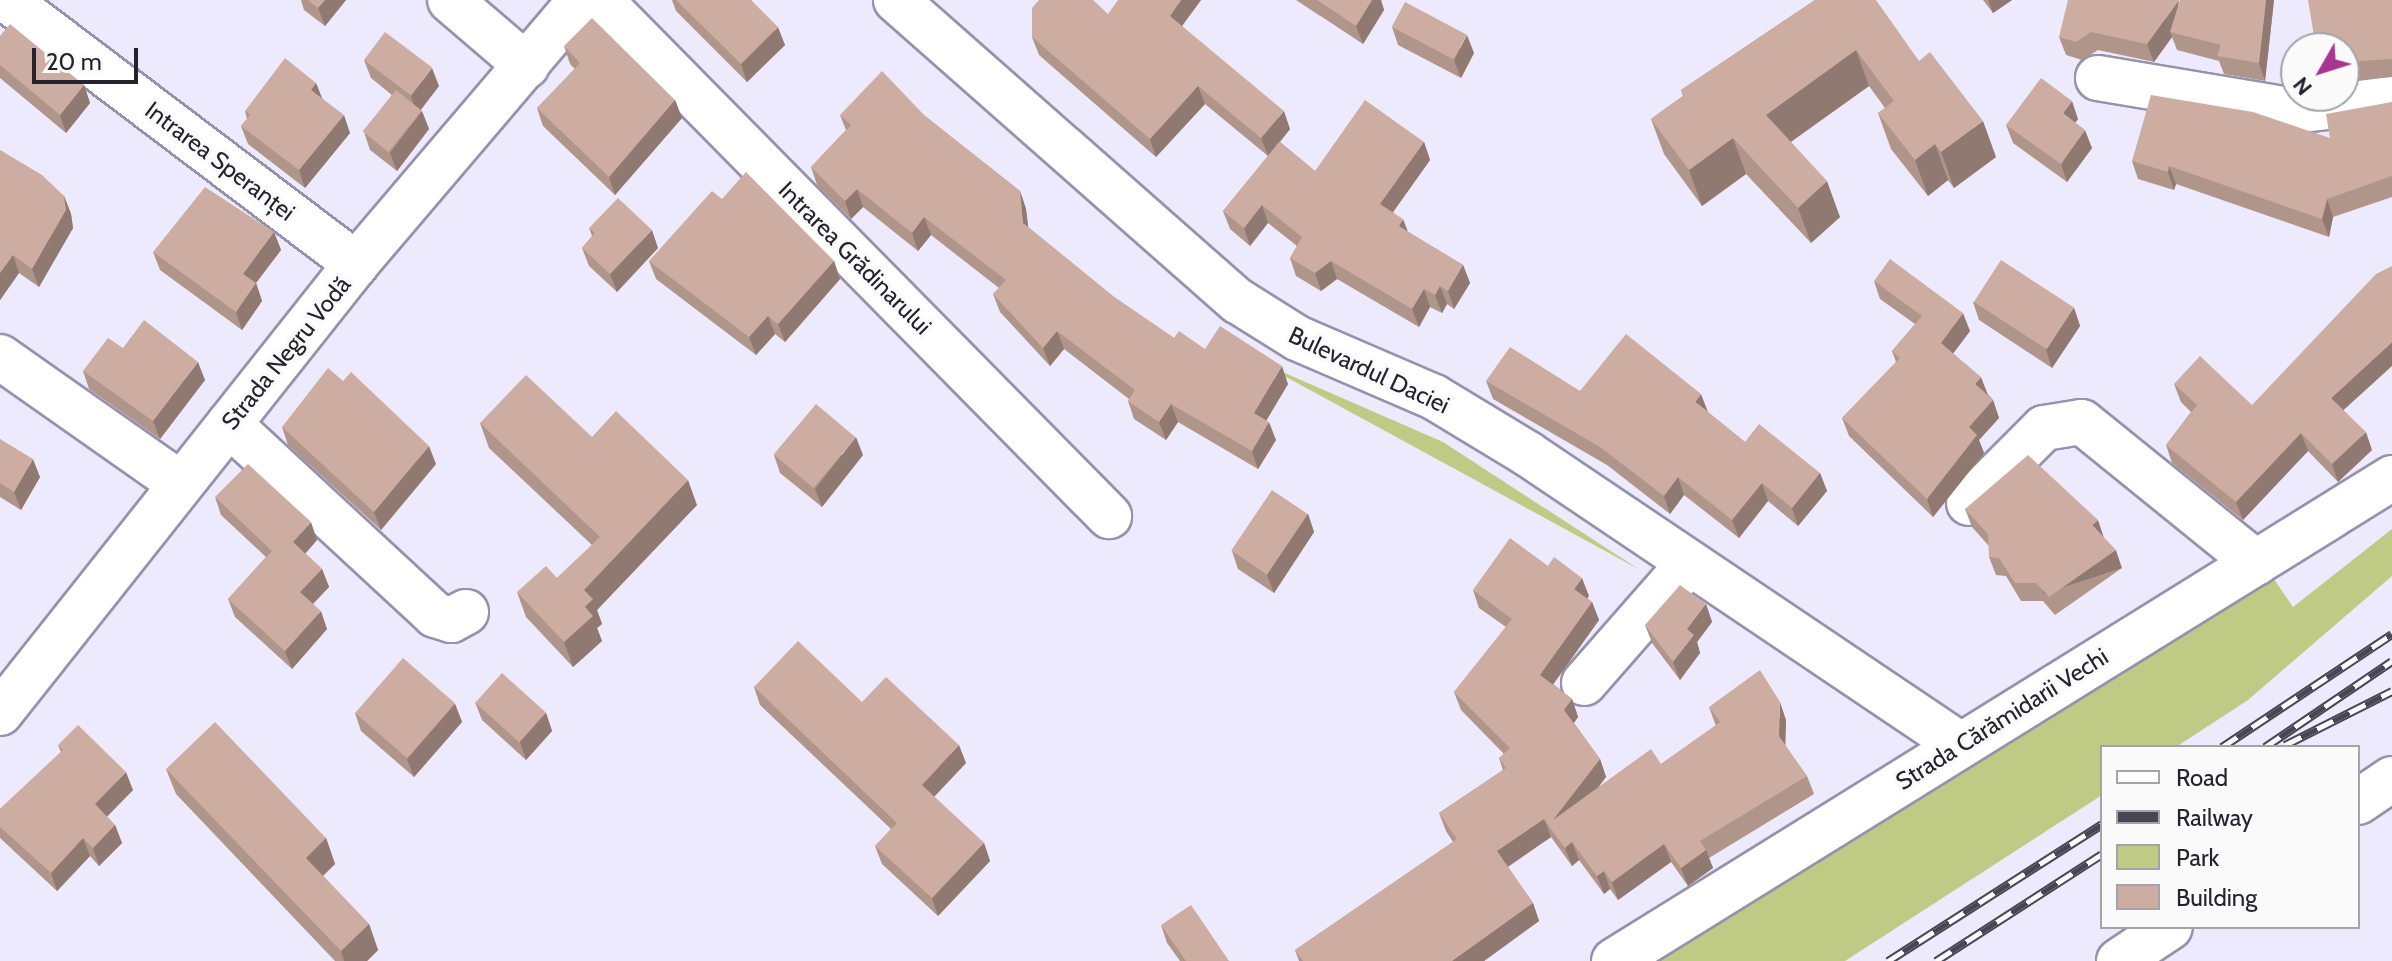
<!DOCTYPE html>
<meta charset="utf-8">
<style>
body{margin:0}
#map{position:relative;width:2392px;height:961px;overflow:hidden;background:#edeafd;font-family:Cabin,sans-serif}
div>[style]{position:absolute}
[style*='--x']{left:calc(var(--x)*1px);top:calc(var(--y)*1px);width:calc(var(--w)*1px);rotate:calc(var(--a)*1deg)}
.green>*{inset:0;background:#bfcb85}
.roads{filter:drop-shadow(2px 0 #9691ad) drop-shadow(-2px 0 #9691ad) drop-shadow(0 2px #9691ad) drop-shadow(0 -2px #9691ad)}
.minor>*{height:44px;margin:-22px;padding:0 22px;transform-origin:22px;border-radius:22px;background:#fff}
.rail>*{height:9px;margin-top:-4.5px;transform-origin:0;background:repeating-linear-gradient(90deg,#fafafa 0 18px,#484653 0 36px);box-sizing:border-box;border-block:2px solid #484653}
.wall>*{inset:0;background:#b0958a}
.shaded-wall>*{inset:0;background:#907971;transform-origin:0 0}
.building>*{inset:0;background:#cdada1;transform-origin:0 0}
span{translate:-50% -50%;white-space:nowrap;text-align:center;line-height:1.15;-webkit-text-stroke:7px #fafafa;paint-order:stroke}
.street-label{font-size:24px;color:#24222d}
.legend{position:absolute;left:2100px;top:745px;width:260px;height:184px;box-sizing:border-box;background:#fafafa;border:2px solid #a4a4a8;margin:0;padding:10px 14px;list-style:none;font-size:24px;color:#24222d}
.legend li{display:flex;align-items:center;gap:16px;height:40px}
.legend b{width:40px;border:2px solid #a4a4a8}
.north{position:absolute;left:2280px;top:32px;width:80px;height:80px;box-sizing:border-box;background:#fafafa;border:2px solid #a4a4a8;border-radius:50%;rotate:231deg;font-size:22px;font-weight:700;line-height:32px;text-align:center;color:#24222d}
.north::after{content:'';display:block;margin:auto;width:28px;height:36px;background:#a8358f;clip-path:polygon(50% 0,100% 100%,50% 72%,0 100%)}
.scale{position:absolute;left:32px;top:48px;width:106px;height:36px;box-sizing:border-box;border:4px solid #24222d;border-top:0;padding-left:10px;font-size:24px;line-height:28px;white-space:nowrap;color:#24222d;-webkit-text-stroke:6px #fafafa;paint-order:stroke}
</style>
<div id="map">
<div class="green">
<i style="clip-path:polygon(1255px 360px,1443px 442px,1640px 570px)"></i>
<i style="clip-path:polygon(2392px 529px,2392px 576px,2248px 700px,2176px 747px,2102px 747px,2102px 795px,1845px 961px,1646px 961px,2269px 572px,2293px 607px)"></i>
</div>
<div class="roads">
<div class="minor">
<i style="--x:7;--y:0;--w:438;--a:37.1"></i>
<i style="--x:450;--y:0;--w:101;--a:40.6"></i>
<i style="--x:600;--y:0;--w:725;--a:45.39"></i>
<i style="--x:896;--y:0;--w:456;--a:41.4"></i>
<i style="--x:1238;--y:301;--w:70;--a:32.1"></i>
<i style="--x:1297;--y:338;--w:149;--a:23.3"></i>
<i style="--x:1434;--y:397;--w:110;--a:31.2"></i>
<i style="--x:1528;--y:454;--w:519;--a:33.93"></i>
<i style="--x:2098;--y:78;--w:200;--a:9.5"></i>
<i style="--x:2295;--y:111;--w:98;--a:-7.1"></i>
<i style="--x:0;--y:357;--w:221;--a:35.1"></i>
<i style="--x:229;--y:424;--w:281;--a:42.8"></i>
<i style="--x:435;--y:615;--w:17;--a:17"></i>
<i style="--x:451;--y:620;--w:17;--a:-28"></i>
<i style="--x:1969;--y:503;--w:106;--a:-45"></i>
<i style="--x:2044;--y:428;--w:38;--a:-9"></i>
<i style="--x:2082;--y:422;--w:224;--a:39"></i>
<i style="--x:1584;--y:683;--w:158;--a:-48.8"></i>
<i style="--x:0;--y:713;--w:573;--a:-51.59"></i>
<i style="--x:356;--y:264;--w:347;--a:-49.6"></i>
<i style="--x:2358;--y:802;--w:41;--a:-34.1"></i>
<i style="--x:1614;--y:961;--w:916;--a:-31.83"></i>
<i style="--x:2119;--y:961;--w:61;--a:-33.7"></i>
</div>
</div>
<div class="rail">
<i style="--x:2285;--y:745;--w:120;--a:-26.8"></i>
<i style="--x:2222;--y:747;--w:204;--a:-33.6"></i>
<i style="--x:2265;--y:747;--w:153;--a:-34.1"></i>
<i style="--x:1888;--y:961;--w:254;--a:-32.6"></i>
<i style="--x:1936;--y:961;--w:197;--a:-32.8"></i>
</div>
<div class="wall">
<i style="clip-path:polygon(301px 0,346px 0,325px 26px,304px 10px)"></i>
<i style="clip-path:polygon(672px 0,751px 0,785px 45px,747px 82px,676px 11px)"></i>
<i style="clip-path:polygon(1201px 0,1182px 26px,1290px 129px,1280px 142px,1315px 171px,1424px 142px,1430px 160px,1393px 212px,1408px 232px,1463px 265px,1470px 283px,1454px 309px,1447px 304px,1442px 313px,1430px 307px,1419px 327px,1337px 279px,1321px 291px,1296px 276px,1290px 258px,1297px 246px,1268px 223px,1250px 246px,1230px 229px,1223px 211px,1268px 156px,1205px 104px,1156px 157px,1039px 55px,1032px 37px,1108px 14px)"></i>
<i style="clip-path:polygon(1296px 0,1381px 0,1384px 10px,1363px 44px)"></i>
<i style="clip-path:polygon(1815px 0,1919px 61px,1996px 157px,1954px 188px,1948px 180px,1928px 196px,1891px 149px,1878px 113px,1885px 108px,1869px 86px,1791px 142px,1840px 217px,1811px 243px,1746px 174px,1702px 206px,1664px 154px,1651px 119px,1683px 96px,1681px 90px)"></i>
<i style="clip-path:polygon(1983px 0,2012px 0,1993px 13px)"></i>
<i style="clip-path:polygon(2274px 0,2265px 81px,2224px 74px,2219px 61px,2177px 50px,2172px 37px,2154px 62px,2098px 50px,2082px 60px,2066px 55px,2059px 37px)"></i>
<i style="clip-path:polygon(2392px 0,2392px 77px,2344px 81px,2344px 48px)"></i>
<i style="clip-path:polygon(1392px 27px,1474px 53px,1461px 78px,1398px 45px)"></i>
<i style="clip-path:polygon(0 36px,84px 85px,90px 103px,66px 133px,0 78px)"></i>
<i style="clip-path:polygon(564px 46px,675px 100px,682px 118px,615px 195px,543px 126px,537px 108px,575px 69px,570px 64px)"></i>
<i style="clip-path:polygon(364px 60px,439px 86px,421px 110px,429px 129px,397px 171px,370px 150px,364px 132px,392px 95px,371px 78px)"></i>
<i style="clip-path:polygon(316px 83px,322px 98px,350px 133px,305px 188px,248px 144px,241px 126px,247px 119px,245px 111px)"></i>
<i style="clip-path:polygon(2392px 102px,2392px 197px,2333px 217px,2329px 237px,2176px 184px,2174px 190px,2138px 179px,2132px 161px,2330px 138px)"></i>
<i style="clip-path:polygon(840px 115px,925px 116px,1020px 191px,1026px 209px,1028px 227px,1114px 297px,1174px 338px,1205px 349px,1288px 384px,1266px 421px,1276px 440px,1258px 469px,1178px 422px,1166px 440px,1134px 419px,1128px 401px,1129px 399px,1064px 349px,1050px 366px,1000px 312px,993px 294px,999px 288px,931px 235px,918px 251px,863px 207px,851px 219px,817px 185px,811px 167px,846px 130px)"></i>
<i style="clip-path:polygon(2078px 119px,2075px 123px,2092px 148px,2067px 182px,2013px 143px,2006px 125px)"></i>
<i style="clip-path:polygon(0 150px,64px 196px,71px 214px,73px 228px,39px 287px,19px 273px,0 300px)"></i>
<i style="clip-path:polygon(722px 199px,834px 261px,840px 279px,785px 342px,775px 334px,756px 355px,656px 279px,649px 261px)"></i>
<i style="clip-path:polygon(589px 228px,658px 248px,617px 292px,589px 266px,582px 248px,592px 236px)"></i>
<i style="clip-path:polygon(274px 232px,281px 250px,256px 283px,262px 301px,242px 330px,160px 270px,153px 252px)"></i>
<i style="clip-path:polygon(1874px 281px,1970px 331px,1953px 354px,1993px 400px,1999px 418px,1979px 440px,1984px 453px,1933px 517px,1849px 436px,1842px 418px,1896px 362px,1892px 351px,1915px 324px,1880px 299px)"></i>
<i style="clip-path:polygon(1973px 302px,2074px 308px,2080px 326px,2052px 368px,1979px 320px)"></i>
<i style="clip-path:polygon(83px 371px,205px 380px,160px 439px,89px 389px)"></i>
<i style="clip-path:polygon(1486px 381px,1580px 391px,1708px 412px,1745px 442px,1820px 473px,1827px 491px,1798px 526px,1768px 501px,1739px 538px,1684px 495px,1670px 514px,1607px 465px,1493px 399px)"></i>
<i style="clip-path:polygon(2174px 384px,2252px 405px,2343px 410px,2372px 450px,2338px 482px,2308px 451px,2243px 520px,2172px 463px,2166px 445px,2191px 412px,2181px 402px)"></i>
<i style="clip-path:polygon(480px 423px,592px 437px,697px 505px,597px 610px,602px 624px,597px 628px,602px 641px,573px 667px,526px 617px,517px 592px,557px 578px,592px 545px,489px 448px)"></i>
<i style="clip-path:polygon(282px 427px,436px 464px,381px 530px,288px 445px)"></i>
<i style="clip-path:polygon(0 439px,40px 477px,21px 510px,0 497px)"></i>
<i style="clip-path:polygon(774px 455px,863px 455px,822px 507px,780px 473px)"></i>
<i style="clip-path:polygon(215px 497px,317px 540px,305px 553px,322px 569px,329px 587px,313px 604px,327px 629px,292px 669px,235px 617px,228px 599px,266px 557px,221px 515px)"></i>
<i style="clip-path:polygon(1965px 509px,2104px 538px,2122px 568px,2055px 615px,2043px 601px,2021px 601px,2006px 576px,1996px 575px,1989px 557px,1989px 546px,1972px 527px)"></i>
<i style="clip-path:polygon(1308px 514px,1314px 532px,1274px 593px,1238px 569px,1232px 551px)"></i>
<i style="clip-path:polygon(1473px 590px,1589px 596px,1587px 598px,1592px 602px,1599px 620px,1553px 684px,1572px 699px,1578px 717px,1574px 723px,1600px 759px,1606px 777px,1598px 787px,1661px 764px,1716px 726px,1709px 707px,1786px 720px,1785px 746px,1807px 776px,1814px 794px,1709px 858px,1713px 868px,1688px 886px,1671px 862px,1618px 900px,1610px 889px,1604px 894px,1579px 860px,1572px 866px,1551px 837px,1508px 867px,1533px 903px,1539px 921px,1484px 961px,1299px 961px,1295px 950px,1453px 842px,1446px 831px,1439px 813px,1503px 770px,1499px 758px,1504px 754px,1461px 710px,1454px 692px,1506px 627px,1479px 608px)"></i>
<i style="clip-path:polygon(1706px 604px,1712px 622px,1697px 642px,1700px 653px,1680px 680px,1652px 643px,1645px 625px)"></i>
<i style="clip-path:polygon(754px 687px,862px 702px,966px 763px,934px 797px,984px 843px,990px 861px,938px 916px,882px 864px,875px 846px,891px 829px,760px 705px)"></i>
<i style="clip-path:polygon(475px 702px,546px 713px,552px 731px,526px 760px,482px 720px)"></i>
<i style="clip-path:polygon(455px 704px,462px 722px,414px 777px,361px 731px,355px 713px)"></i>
<i style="clip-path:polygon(58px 745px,133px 790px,107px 817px,115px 825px,122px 843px,99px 866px,90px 856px,57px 891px,0 838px,0 809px,61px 752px)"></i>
<i style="clip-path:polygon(166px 769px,326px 838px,335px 864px,323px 876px,369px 924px,378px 950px,367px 961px,335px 961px,176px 794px)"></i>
<i style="clip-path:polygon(1161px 925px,1229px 961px,1180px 961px,1167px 943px)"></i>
</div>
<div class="shaded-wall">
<i style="clip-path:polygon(325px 0,346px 0,325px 26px,318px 8px)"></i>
<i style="clip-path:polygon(1181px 0,1201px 0,1176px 34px,1170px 16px)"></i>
<i style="clip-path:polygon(1372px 0,1381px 0,1384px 10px,1363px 44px,1356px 26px)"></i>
<i style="clip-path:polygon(1988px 0,2012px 0,1993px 13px)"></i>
<i style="clip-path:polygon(2179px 0,2175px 33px,2170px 32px,2172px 37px,2154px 62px,2147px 44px)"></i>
<i style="clip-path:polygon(2266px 0,2274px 0,2265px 81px,2259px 63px)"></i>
<i style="clip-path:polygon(778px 27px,785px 45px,747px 82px,741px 64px)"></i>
<i style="clip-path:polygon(1467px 35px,1474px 53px,1461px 78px,1454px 60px)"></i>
<i style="clip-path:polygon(1856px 50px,1869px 86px,1779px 150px,1766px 115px)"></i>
<i style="clip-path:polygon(432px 68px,439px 86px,417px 114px,411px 96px)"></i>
<i style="clip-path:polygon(316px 83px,323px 101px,311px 90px)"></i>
<i style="clip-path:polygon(84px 85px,90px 103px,66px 133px,60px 115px)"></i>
<i style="clip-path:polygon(1198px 86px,1205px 104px,1156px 157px,1150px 139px)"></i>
<i style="clip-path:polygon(675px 100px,682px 118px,615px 195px,609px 177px)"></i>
<i style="clip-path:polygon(2072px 101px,2078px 119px,2069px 131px,2063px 113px)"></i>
<i style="clip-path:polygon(422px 111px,429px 129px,397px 171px,390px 153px)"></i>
<i style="clip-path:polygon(1284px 111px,1290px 129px,1268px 156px,1261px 138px)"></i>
<i style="clip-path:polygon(344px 115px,350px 133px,305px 188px,299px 170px)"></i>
<i style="clip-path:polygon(1983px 121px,1996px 157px,1954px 188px,1941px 152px)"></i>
<i style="clip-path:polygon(2085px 130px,2092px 148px,2067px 182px,2061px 164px)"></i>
<i style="clip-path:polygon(1733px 138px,1746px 174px,1702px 206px,1689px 170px)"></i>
<i style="clip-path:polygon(1424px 142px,1430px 160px,1386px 222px,1380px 204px)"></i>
<i style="clip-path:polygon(1935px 144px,1948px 180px,1928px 196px,1915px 160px)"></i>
<i style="clip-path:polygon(2169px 166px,2176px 184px,2174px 190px,2168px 172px)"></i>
<i style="clip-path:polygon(1827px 181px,1840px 217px,1811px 243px,1798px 208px)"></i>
<i style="clip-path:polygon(857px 189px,863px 207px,851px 219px,845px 201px)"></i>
<i style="clip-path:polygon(1020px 191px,1026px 209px,1030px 241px,1023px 223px)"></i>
<i style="clip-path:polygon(64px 196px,71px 214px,73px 228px,39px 287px,32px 269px)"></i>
<i style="clip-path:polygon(2327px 199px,2333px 217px,2329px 237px,2322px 219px)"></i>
<i style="clip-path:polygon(1262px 205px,1268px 223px,1250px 246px,1244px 228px)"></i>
<i style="clip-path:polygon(924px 217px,931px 235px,918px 251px,912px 233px)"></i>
<i style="clip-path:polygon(1403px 219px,1410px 237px,1399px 226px)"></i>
<i style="clip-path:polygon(652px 230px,658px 248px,617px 292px,610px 274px)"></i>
<i style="clip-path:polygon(274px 232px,281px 250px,249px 292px,243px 274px)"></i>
<i style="clip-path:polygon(13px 255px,19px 273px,0 300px,0 273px)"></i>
<i style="clip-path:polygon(834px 261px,840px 279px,785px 342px,778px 324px)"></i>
<i style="clip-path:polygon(1331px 261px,1337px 279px,1321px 291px,1315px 273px)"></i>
<i style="clip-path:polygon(1463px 265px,1470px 283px,1454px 309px,1448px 291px)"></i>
<i style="clip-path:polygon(256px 283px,262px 301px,242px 330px,236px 312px)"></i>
<i style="clip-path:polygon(1440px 286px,1447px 304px,1442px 313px,1435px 295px)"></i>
<i style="clip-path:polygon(1424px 289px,1430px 307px,1419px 327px,1412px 309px)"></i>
<i style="clip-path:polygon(2074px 308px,2080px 326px,2052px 368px,2046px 350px)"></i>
<i style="clip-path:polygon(1963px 313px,1970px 331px,1947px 361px,1941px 343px)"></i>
<i style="clip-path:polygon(768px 316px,775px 334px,756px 355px,749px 337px)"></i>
<i style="clip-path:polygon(1057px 331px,1064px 349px,1050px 366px,1043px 348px)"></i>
<i style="clip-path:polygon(2392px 342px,2392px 366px,2337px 416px,2331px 398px)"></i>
<i style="clip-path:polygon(198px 362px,205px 380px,160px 439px,153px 421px)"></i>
<i style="clip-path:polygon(1282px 366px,1288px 384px,1260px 431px,1254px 413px)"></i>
<i style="clip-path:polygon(1981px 377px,1988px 395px,1975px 384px)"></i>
<i style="clip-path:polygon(1701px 394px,1708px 412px,1695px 402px)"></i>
<i style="clip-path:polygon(1993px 400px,1999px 418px,1979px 440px,1984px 453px,1933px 517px,1927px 499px,1969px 427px)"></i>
<i style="clip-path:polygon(1171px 404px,1178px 422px,1166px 440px,1159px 422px)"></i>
<i style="clip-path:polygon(1269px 422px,1276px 440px,1258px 469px,1252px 451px)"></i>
<i style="clip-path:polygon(2366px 432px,2372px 450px,2338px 482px,2332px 464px)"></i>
<i style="clip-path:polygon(2301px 433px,2308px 451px,2243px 520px,2236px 502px)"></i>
<i style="clip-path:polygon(856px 437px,863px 455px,822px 507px,815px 489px)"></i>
<i style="clip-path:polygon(429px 446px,436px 464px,381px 530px,374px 512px)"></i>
<i style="clip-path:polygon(33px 459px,40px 477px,21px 510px,14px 492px)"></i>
<i style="clip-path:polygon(1820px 473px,1827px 491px,1798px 526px,1792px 508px)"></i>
<i style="clip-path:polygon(1678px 477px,1684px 495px,1670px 514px,1664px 496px)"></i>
<i style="clip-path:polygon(688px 480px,697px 505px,597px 610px,602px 624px,597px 628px,602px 641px,573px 667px,564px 642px,585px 607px,584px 590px)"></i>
<i style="clip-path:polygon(1762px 483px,1768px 501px,1739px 538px,1732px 520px)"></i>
<i style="clip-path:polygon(1308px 514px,1314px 532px,1274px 593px,1267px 575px)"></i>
<i style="clip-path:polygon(2098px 520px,2104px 538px,2092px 525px)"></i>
<i style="clip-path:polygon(311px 522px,317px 540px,300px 560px,293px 542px)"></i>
<i style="left:2116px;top:550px;width:19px;height:82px;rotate:72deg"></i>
<i style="clip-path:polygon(322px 569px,329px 587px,307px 610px,300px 592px)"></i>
<i style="clip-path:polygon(1582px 578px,1589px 596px,1581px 607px,1574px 589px)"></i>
<i style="clip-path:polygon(1592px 602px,1599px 620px,1547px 693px,1540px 675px)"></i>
<i style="clip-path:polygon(1706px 604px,1712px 622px,1697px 642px,1700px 653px,1680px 680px,1673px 662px,1687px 629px)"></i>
<i style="clip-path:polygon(321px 611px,327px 629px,292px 669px,285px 651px)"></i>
<i style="clip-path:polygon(1572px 699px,1578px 717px,1570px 728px,1564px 710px)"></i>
<i style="clip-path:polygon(1780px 702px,1786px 720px,1785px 754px,1779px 736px)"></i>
<i style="clip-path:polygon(455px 704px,462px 722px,414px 777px,407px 759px)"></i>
<i style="clip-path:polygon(546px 713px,552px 731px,526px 760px,520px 742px)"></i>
<i style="clip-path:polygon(959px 745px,966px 763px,928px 803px,922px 785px)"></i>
<i style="clip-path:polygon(1600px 759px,1606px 777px,1560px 838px,1553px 820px)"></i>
<i style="clip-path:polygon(126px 772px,133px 790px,101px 822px,95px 804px)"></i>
<i style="clip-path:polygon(1544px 819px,1551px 837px,1504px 869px,1497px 851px)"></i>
<i style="clip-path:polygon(115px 825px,122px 843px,99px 866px,93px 848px)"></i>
<i style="clip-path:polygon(83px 838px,90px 856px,57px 891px,51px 873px)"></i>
<i style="clip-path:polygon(326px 838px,335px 864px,315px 883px,306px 858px)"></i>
<i style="clip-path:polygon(1572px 842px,1579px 860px,1572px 866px,1565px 848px)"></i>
<i style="clip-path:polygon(984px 843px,990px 861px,938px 916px,932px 898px)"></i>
<i style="clip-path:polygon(1664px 844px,1671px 862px,1618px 900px,1612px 882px)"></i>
<i style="clip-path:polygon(1706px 850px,1713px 868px,1688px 886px,1681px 868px)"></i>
<i style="clip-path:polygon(1604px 871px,1610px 889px,1604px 894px,1597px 876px)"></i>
<i style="clip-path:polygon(1533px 903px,1539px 921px,1484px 961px,1452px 961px)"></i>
<i style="clip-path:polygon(369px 924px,378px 950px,367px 961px,344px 961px,341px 951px)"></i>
</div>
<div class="building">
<i style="clip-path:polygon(308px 0,325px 0,318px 8px)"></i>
<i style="clip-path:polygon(676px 0,751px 0,778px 27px,741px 64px)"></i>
<i style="clip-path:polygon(1039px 0,1093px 0,1108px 14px,1118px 0,1181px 0,1170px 16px,1284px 111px,1261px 138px,1198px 86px,1150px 139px,1032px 37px,1032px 8px)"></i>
<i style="clip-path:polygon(1317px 0,1372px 0,1356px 26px)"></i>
<i style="clip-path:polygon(1815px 0,1876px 0,1919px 61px,1930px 52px,1983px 121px,1941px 152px,1935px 144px,1915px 160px,1878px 113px,1894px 101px,1856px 50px,1766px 115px,1827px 181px,1798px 208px,1733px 138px,1689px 170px,1651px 119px,1684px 95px,1681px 90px)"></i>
<i style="clip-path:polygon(2068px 0,2179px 0,2147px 44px,2091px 32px,2076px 42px,2059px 37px)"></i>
<i style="clip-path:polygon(2180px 0,2266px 0,2259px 63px,2217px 56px,2221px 45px,2170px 32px)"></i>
<i style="clip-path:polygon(2308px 0,2392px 0,2392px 59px,2344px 62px,2344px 48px,2316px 48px)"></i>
<i style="left:1405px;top:2px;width:70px;height:28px;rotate:28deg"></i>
<i style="clip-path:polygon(592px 18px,675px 100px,609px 177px,537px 108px,580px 63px,564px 46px)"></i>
<i style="clip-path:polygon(10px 24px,84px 85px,60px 115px,0 65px,0 36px)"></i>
<i style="left:385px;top:32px;width:59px;height:35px;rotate:37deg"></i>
<i style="clip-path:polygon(285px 58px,316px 83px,311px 90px,344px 115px,299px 170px,241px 126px,250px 115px,245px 111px)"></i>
<i style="clip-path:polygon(882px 71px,925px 116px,1020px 191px,1023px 223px,1114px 297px,1174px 338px,1179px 331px,1205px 349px,1220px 326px,1282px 366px,1254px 413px,1269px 422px,1252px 451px,1171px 404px,1159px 422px,1128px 401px,1135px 390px,1057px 331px,1043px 348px,993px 294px,1006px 280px,924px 217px,912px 233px,857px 189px,845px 201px,811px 167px,851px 125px,840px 115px)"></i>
<i style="clip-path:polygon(2041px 78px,2072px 101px,2063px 113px,2085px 130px,2061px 164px,2006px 125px)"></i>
<i style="left:396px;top:90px;width:33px;height:53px;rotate:39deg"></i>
<i style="clip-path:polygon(2151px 95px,2253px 112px,2330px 138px,2326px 114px,2392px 102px,2392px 176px,2327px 199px,2322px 219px,2169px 166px,2168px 172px,2132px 161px)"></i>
<i style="clip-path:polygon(1365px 100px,1424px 142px,1380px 204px,1403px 219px,1399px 226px,1463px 265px,1448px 291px,1440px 286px,1435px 295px,1424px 289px,1412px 309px,1331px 261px,1315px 273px,1290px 258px,1302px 237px,1262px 205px,1244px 228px,1223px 211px,1279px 142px,1315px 171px)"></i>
<i style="clip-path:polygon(0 150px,42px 175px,64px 196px,66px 210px,32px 269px,13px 255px,0 273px)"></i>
<i style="clip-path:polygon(746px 172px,834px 261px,778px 324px,768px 316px,749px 337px,649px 261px,712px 191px,722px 199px)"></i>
<i style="clip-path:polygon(205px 187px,274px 232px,243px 274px,256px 283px,236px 312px,153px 252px)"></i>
<i style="clip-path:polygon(618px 198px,652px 230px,610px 274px,582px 248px,595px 233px,589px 228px)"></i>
<i style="clip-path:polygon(1890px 259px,1963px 313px,1941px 343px,1981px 377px,1975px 384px,1993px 400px,1969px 427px,1977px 435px,1927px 499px,1842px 418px,1900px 358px,1892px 351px,1922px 316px,1874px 281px)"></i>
<i style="left:2001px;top:260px;width:87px;height:50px;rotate:33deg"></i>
<i style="clip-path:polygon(2392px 266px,2392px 342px,2331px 398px,2366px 432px,2332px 464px,2301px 433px,2236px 502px,2166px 445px,2197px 405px,2174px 384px,2200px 356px,2252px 405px,2376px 274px)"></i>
<i style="clip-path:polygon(144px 320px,198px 362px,153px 421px,83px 371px,108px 338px,123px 348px)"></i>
<i style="clip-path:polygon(1626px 334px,1701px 394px,1695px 402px,1745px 442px,1759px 424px,1820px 473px,1792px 508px,1762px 483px,1732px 520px,1678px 477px,1664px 496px,1600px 447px,1486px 381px,1510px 347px,1580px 391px)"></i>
<i style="clip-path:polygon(328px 368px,343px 381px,351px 372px,429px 446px,374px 512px,282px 427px)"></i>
<i style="clip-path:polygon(526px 375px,592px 437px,616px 411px,688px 480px,584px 590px,593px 599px,585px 607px,593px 616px,564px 642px,517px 592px,546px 566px,557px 578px,600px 537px,480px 423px)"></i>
<i style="left:816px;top:404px;width:52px;height:66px;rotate:40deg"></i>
<i style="clip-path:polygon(0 439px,33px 459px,14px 492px,0 483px)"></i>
<i style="clip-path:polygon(2028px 455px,2098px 520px,2092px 525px,2116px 550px,2049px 597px,2036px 583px,2015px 583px,1999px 558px,1989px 557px,1988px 534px,1965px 509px)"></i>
<i style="clip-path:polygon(248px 464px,311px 522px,293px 542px,322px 569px,300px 592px,321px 611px,285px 651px,228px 599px,272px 551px,215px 497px)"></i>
<i style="left:1272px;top:490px;width:43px;height:73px;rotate:34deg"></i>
<i style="clip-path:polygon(1510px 538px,1548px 566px,1554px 557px,1582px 578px,1574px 589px,1592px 602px,1540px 675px,1572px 699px,1564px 710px,1600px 759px,1553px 820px,1651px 749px,1661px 764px,1720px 722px,1709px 707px,1760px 670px,1780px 702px,1779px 736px,1807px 776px,1700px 841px,1706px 850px,1681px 868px,1664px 844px,1612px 882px,1604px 871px,1597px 876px,1572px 842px,1565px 848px,1544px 819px,1497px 851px,1533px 903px,1452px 961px,1303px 961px,1295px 950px,1457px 839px,1439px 813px,1506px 768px,1499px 758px,1510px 748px,1454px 692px,1512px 619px,1473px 590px)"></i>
<i style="clip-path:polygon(1680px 585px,1706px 604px,1687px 629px,1694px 635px,1673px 662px,1645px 625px)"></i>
<i style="clip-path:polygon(798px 641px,862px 702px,886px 677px,959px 745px,922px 785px,984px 843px,932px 898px,875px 846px,897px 823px,754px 687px)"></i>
<i style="left:403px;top:658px;width:69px;height:73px;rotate:41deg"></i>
<i style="left:502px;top:673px;width:59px;height:40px;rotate:42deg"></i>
<i style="clip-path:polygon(215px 722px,326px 838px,306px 858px,369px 924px,341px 951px,166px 769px)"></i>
<i style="clip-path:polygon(78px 725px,126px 772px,95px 804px,115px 825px,93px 848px,83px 838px,51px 873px,0 827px,0 809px,63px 750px,58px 745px)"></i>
<i style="clip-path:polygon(1191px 905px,1229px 961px,1186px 961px,1161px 925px)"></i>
</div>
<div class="street-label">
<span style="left:220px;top:161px;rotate:37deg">Intrarea Speranței</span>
<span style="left:855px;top:258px;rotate:45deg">Intrarea Grădinarului</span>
<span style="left:286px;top:353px;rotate:-51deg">Strada Negru Vodă</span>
<span style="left:1369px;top:370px;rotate:25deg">Bulevardul Daciei</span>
<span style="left:2002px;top:719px;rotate:-32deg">Strada Cărămidarii Vechi</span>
</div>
<ul class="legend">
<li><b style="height:10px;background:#fff"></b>Road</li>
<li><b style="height:10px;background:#484653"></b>Railway</li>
<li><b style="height:22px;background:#bfcb85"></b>Park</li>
<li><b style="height:22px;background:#cdada1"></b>Building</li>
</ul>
<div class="north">N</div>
<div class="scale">20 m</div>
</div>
